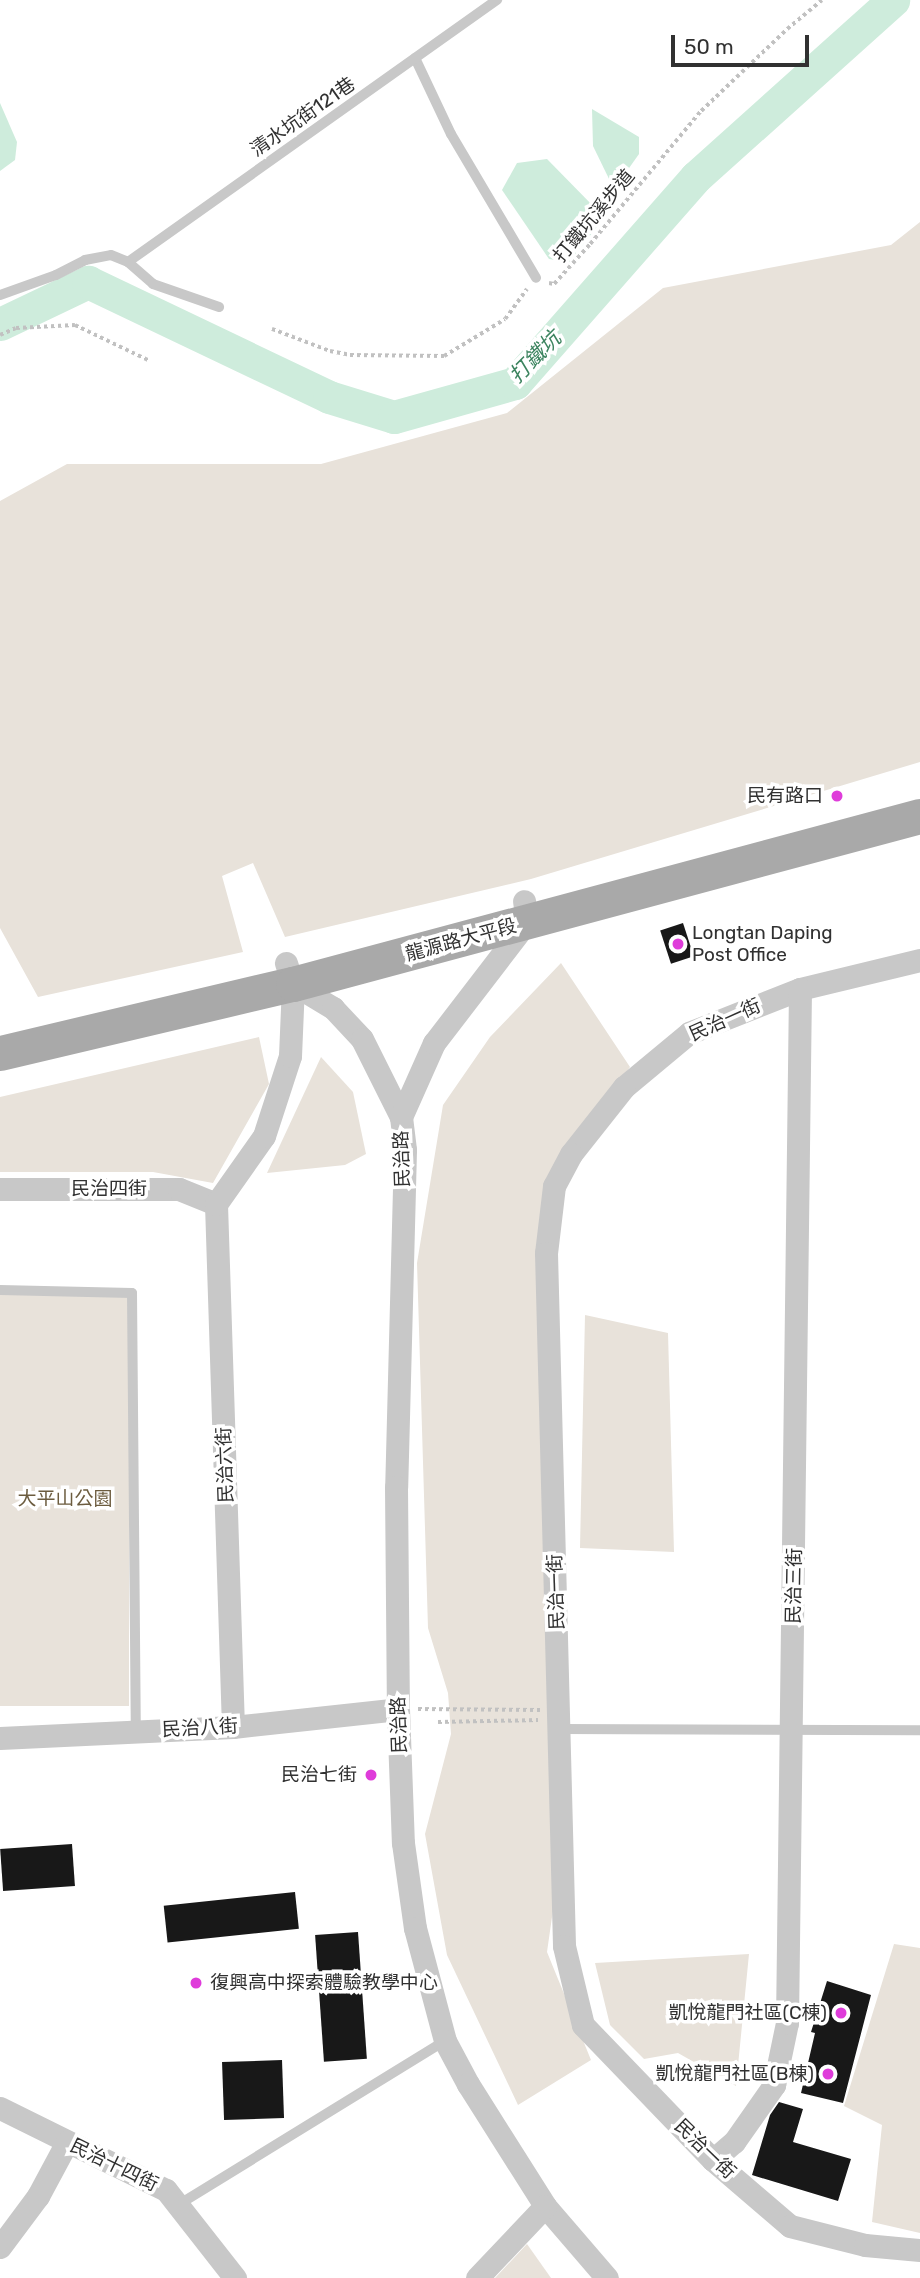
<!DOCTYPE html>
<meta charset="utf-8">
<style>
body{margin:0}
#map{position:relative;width:920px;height:2278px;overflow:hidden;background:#fff;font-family:Rubik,"Noto Sans TC",sans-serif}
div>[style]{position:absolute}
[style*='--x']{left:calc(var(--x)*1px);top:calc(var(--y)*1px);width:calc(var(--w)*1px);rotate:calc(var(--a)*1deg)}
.green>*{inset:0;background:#e8e2da;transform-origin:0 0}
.water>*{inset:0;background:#ceecdc}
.river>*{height:33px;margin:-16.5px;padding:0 16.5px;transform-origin:16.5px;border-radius:16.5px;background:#ceecdc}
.building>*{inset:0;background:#181818;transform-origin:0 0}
.path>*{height:3.5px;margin-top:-1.75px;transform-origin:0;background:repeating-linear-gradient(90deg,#c1c1c1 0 3.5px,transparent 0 7px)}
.service>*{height:10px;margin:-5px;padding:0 5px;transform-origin:5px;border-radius:5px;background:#c8c8c8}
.minor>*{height:23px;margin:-11.5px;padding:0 11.5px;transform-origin:11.5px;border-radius:11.5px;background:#c8c8c8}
.primary>*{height:35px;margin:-17.5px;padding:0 17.5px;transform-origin:17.5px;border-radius:17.5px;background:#a9a9a9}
.dots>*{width:19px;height:19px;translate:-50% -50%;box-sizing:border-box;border:4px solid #fff;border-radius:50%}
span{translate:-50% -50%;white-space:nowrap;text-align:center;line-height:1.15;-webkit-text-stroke:7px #fff;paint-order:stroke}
.street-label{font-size:19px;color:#313131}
.poi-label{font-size:19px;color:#313131}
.right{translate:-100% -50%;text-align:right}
.left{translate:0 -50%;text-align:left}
.park-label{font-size:19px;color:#6c5c3f}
.water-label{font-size:21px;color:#3c845f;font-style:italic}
.scale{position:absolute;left:671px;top:35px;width:138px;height:32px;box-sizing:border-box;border:4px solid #313131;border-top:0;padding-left:9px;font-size:21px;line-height:24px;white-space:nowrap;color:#313131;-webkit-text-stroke:5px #fff;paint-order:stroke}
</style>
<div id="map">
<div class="green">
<i style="clip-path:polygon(920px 222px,920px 762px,531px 879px,285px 937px,253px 863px,222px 876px,243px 952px,38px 997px,0 928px,0 501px,67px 464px,321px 464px,507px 413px,663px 288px,891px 245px)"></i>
<i style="clip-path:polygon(561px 963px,630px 1067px,557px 1169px,555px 1896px,547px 1952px,591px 2060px,518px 2105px,447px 1955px,425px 1834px,451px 1734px,448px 1693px,428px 1628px,417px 1263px,443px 1105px,490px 1037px)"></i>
<i style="clip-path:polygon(259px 1037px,269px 1084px,213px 1183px,153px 1172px,0 1172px,0 1097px)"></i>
<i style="clip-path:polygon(321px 1057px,353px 1092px,366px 1154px,345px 1165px,267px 1173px)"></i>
<i style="left:0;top:1295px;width:129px;height:411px"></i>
<i style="clip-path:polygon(585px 1315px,668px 1333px,674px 1552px,580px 1548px)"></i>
<i style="clip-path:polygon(894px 1944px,920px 1948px,920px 2233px,872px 2222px,882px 2125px,844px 2106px)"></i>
<i style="clip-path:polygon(749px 1954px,736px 2086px,678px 2053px,644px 2059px,610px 2025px,595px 1963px)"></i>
<i style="clip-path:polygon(527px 2244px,551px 2278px,495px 2278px)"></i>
</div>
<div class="water">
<i style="clip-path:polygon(0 103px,17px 142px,15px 160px,0 171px)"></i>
<i style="clip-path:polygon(592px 109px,639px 137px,639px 154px,622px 178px,611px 183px,593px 146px)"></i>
<i style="clip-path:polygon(547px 159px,598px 211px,600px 223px,569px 262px,549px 259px,502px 190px,517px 163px)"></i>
</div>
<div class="river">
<i style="--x:0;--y:324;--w:98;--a:-25.5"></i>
<i style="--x:88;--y:282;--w:267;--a:25.5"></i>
<i style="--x:329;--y:397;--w:68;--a:17.1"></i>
<i style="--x:394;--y:417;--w:126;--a:-15.7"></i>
<i style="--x:515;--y:383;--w:274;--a:-48.7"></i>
<i style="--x:696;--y:177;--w:265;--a:-41.9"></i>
</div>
<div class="building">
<i style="left:683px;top:923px;width:35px;height:24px;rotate:72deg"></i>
<i style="left:72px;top:1844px;width:42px;height:72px;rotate:86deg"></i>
<i style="left:295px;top:1892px;width:37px;height:132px;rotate:84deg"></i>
<i style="left:358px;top:1932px;width:127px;height:43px;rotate:86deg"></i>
<i style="clip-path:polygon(827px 1981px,871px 1995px,843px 2103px,801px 2093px,815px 2033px,811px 2032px)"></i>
<i style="left:282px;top:2060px;width:58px;height:60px;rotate:88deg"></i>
<i style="clip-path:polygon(779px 2102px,803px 2109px,793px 2142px,851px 2159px,838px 2201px,752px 2175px,770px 2115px)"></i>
</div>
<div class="path">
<i style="--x:549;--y:283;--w:5;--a:11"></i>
<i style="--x:554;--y:284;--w:54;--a:-48"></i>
<i style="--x:590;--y:244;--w:173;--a:-50.2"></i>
<i style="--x:701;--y:111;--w:119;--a:-43.6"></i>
<i style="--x:787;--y:29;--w:45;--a:-39.6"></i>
<i style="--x:272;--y:329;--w:62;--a:20.8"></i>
<i style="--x:330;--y:351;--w:20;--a:11"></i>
<i style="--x:350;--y:355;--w:94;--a:0.6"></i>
<i style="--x:444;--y:356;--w:71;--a:-31.2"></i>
<i style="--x:505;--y:319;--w:37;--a:-54"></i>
<i style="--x:0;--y:335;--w:17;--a:-24"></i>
<i style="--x:16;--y:328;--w:59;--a:-2.9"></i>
<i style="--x:75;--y:325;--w:81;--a:25.6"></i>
<i style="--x:418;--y:1709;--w:122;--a:0.5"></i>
<i style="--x:438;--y:1722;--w:100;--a:-1.1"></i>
</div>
<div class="service">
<i style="--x:415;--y:58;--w:84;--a:64.7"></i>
<i style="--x:451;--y:134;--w:167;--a:59.4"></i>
<i style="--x:128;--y:262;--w:453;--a:-35.4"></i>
<i style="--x:0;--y:295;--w:59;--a:-19.7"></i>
<i style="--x:56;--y:275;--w:33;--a:-27"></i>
<i style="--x:85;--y:260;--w:26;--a:-11"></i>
<i style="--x:111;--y:255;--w:18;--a:22"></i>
<i style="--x:128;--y:262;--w:33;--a:41"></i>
<i style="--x:153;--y:284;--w:70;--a:19.2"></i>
<i style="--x:0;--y:1290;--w:132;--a:1.3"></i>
<i style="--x:132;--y:1293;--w:439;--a:89.5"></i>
<i style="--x:560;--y:1729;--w:360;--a:0.2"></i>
<i style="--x:178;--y:2205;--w:313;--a:-31.6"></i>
</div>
<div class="minor">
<i style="--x:920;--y:960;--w:123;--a:166.4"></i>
<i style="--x:800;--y:989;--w:119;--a:158.4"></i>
<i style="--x:689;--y:1033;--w:85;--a:140.3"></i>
<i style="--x:624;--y:1087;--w:85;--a:128.3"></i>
<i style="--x:571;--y:1154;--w:36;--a:118"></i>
<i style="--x:554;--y:1186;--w:67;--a:96.8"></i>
<i style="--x:546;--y:1253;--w:693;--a:88.51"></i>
<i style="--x:564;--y:1946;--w:81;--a:76.5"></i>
<i style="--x:583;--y:2025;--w:187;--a:46.1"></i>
<i style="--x:713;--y:2160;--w:101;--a:40.6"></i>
<i style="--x:790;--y:2226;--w:77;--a:14.2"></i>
<i style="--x:865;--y:2245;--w:55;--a:5.2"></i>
<i style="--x:286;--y:963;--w:22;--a:72"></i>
<i style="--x:293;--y:984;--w:47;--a:31"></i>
<i style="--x:333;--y:1008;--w:42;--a:46.9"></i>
<i style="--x:362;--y:1039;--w:87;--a:63.4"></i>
<i style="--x:401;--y:1117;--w:33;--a:83"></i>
<i style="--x:405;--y:1150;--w:337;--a:91.5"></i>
<i style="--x:396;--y:1487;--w:222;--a:89.5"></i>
<i style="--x:398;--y:1709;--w:134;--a:87.9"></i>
<i style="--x:403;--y:1843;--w:86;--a:82"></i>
<i style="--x:415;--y:1928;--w:117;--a:75.1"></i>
<i style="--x:445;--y:2041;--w:49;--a:61.9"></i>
<i style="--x:468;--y:2084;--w:144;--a:57.7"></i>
<i style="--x:545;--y:2206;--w:95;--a:49.3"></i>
<i style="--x:401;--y:1117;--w:81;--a:-66"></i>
<i style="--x:434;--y:1043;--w:153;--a:-52.5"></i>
<i style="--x:527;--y:922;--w:21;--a:-98"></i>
<i style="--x:0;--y:1189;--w:179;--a:0"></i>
<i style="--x:179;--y:1189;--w:40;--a:22"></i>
<i style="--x:216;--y:1204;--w:523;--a:88.14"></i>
<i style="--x:216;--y:1204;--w:83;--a:-54.8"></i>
<i style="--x:264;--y:1136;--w:84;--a:-72"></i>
<i style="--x:290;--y:1056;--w:72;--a:-87.6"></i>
<i style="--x:0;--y:1738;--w:233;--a:-2.7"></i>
<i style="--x:233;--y:1727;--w:166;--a:-6.2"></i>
<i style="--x:0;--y:2108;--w:185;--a:26.3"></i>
<i style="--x:166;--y:2190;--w:112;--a:51.9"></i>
<i style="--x:713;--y:2160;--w:28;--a:-41"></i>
<i style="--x:734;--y:2142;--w:70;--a:-54.9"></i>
<i style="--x:774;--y:2085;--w:63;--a:-78.2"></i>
<i style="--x:787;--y:2023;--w:1034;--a:-89.28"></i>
<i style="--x:0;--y:2247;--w:64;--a:-53.3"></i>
<i style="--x:38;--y:2196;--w:61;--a:-61.8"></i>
<i style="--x:477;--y:2278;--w:99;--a:-46.6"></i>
</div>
<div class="primary">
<i style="--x:0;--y:1053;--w:301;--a:-13.3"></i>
<i style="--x:293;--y:984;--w:649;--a:-15"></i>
</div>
<div class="dots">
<i style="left:837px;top:796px;background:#df3cda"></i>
<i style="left:678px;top:944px;background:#df3cda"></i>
<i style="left:371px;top:1775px;background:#df3cda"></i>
<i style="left:196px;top:1983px;background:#df3cda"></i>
<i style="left:841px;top:2013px;background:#df3cda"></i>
<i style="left:828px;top:2074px;background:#df3cda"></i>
</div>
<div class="street-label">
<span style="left:303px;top:117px;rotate:-35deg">清水坑街121巷</span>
<span style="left:594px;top:216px;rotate:-50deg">打鐵坑溪步道</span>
<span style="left:461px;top:940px;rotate:-15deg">龍源路大平段</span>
<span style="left:725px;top:1020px;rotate:-24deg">民治一街</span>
<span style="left:402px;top:1159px;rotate:-92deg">民治路</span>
<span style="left:109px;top:1189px">民治四街</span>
<span style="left:225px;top:1465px;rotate:-92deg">民治六街</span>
<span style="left:794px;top:1586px;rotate:-89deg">民治三街</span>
<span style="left:556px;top:1592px;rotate:-92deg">民治一街</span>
<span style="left:399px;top:1725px;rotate:-92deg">民治路</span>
<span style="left:200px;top:1728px;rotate:-3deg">民治八街</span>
<span style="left:705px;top:2149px;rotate:44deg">民治一街</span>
<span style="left:114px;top:2165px;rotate:26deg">民治十四街</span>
</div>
<div class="poi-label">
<span class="right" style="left:823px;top:796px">民有路口</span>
<span class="left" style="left:692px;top:944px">Longtan Daping<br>Post Office</span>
<span class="right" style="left:357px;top:1775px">民治七街</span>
<span class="left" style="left:210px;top:1983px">復興高中探索體驗教學中心</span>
<span class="right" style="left:827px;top:2013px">凱悅龍門社區(C棟)</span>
<span class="right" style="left:814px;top:2074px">凱悅龍門社區(B棟)</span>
</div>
<div class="park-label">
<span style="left:65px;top:1499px">大平山公園</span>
</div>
<div class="water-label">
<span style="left:535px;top:357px;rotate:-45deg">打鐵坑</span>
</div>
<div class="scale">50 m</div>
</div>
